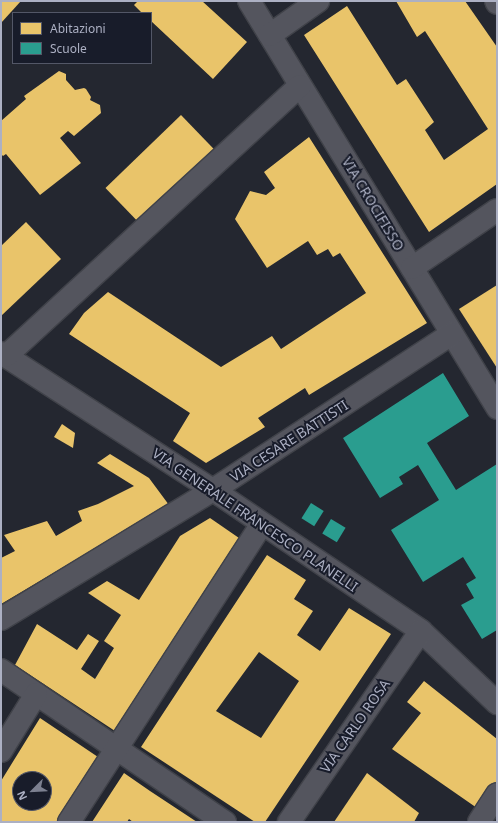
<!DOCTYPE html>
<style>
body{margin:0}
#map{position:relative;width:498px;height:823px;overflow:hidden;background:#242730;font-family:"Noto Sans",sans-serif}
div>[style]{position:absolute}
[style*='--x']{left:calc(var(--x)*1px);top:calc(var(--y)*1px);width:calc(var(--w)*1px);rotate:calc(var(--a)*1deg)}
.homes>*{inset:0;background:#e9c46a;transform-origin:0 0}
.schools>*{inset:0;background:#2a9d8f;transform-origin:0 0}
.roads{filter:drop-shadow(1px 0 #404249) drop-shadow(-1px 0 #404249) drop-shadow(0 1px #404249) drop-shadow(0 -1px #404249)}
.street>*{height:22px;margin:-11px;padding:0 11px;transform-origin:11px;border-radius:11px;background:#54555e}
span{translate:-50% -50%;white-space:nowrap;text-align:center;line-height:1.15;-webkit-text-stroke:4px #181c2a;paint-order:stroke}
.street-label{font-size:14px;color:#acb0c3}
.frame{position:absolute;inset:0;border:2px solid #acb0c3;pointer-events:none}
.legend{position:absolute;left:12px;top:12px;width:140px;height:52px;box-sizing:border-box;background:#181c2a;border:1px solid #535767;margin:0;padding:5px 7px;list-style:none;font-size:12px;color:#acb0c3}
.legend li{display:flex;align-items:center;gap:8px;height:20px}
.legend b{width:20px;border:1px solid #535767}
.north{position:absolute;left:12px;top:771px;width:40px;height:40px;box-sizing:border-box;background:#181c2a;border:1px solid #535767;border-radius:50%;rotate:246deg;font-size:11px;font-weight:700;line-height:16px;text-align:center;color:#acb0c3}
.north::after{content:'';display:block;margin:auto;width:14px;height:18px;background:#7c8090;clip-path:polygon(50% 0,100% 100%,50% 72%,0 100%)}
</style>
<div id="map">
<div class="homes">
<i style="clip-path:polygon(1px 1px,21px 1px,1px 23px)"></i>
<i style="clip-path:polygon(138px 1px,202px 1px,247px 42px,213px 79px,151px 21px,151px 13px,142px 13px,134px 5px)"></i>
<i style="clip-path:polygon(396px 1px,465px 1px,497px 47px,497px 184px,429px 232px,304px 35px,347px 6px,397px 85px,406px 79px,434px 122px,425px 130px,444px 160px,488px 129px,425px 31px,417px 37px)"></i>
<i style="clip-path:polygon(59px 71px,66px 74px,66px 80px,75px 90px,84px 88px,86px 89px,91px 97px,90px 100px,100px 105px,101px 113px,74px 136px,68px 131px,60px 138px,81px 163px,40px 195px,6px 154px,3px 156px,1px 154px,1px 121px,26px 99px,24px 96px)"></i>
<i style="left:181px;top:115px;width:50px;height:105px;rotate:46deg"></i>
<i style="clip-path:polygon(309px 137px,427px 323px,309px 395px,305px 388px,258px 418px,265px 427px,206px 463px,173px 441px,190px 413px,69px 334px,84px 313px,108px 292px,221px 367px,272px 336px,281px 349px,366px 293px,340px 253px,333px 257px,328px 249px,317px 255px,308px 241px,267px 268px,235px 219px,250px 191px,266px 195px,275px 188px,264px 172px)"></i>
<i style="clip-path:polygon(26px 222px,61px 259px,1px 316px,1px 246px)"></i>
<i style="clip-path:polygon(497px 285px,497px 368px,459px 309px)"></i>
<i style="clip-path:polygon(62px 424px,75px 433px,73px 448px,54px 437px)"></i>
<i style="clip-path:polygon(110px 454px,149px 478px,169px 505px,1px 604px,1px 558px,15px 551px,4px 535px,47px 521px,56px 536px,82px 521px,78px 511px,98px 504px,134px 486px,97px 463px)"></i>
<i style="clip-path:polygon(210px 518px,239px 538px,115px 731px,15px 665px,37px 624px,77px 650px,88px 634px,99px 641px,81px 669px,95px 679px,114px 648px,104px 641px,121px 615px,88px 593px,107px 581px,139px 600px,180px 536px)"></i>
<i style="clip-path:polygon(evenodd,267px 555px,306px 580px,294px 599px,313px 611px,297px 635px,320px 651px,349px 608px,391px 634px,265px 822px,255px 822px,141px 747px,267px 555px,259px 652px,299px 681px,261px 738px,216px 711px,259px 652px)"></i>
<i style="clip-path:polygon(424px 681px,497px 739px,497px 781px,477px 808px,392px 749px,421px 713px,407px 702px)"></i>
<i style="clip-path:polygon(evenodd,40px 718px,98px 757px,56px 822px,1px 822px,1px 781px,40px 718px,20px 779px,44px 779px,44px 803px,20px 803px,20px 779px)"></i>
<i style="clip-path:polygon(124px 773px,150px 791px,197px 822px,133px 822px,129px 819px,127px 822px,92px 822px)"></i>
<i style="clip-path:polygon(367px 773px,419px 813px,414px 822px,334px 822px)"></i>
</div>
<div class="schools">
<i style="clip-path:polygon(443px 373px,469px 416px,427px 443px,456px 490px,497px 464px,497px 630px,482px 639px,461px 605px,474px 598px,466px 584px,476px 578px,463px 557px,423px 582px,391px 530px,439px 500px,418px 465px,399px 477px,403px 484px,380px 498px,343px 438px)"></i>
<i style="left:311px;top:503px;width:15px;height:18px;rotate:32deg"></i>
<i style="left:331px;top:519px;width:17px;height:17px;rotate:31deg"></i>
</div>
<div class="roads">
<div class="street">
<i style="--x:249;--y:1;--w:477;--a:58.6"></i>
<i style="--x:496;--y:1;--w:2;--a:63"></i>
<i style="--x:270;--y:35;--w:59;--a:-35.3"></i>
<i style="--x:412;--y:268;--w:103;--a:-34.3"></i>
<i style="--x:1;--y:353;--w:252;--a:32.9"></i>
<i style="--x:213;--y:490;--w:251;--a:34.1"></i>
<i style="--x:421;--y:631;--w:105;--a:43.5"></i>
<i style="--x:6;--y:356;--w:399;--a:-42.6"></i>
<i style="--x:1;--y:619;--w:248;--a:-31.3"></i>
<i style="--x:213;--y:490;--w:285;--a:-33.2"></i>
<i style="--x:1;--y:670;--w:271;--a:34.2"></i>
<i style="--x:1;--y:751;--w:67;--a:-58.4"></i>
<i style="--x:69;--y:822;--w:355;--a:-57.1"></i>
<i style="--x:289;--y:822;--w:232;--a:-55.4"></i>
<i style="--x:479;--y:822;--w:33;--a:-57"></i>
</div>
</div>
<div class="street-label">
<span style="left:373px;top:204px;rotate:59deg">VIA CROCIFISSO</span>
<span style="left:289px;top:441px;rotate:-33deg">VIA CESARE BATTISTI</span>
<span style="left:255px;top:520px;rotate:34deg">VIA GENERALE FRANCESCO PLANELLI</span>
<span style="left:355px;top:726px;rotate:-55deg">VIA CARLO ROSA</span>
</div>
<div class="frame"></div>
<ul class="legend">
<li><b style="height:11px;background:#e9c46a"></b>Abitazioni</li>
<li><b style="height:11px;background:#2a9d8f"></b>Scuole</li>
</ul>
<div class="north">N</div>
</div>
